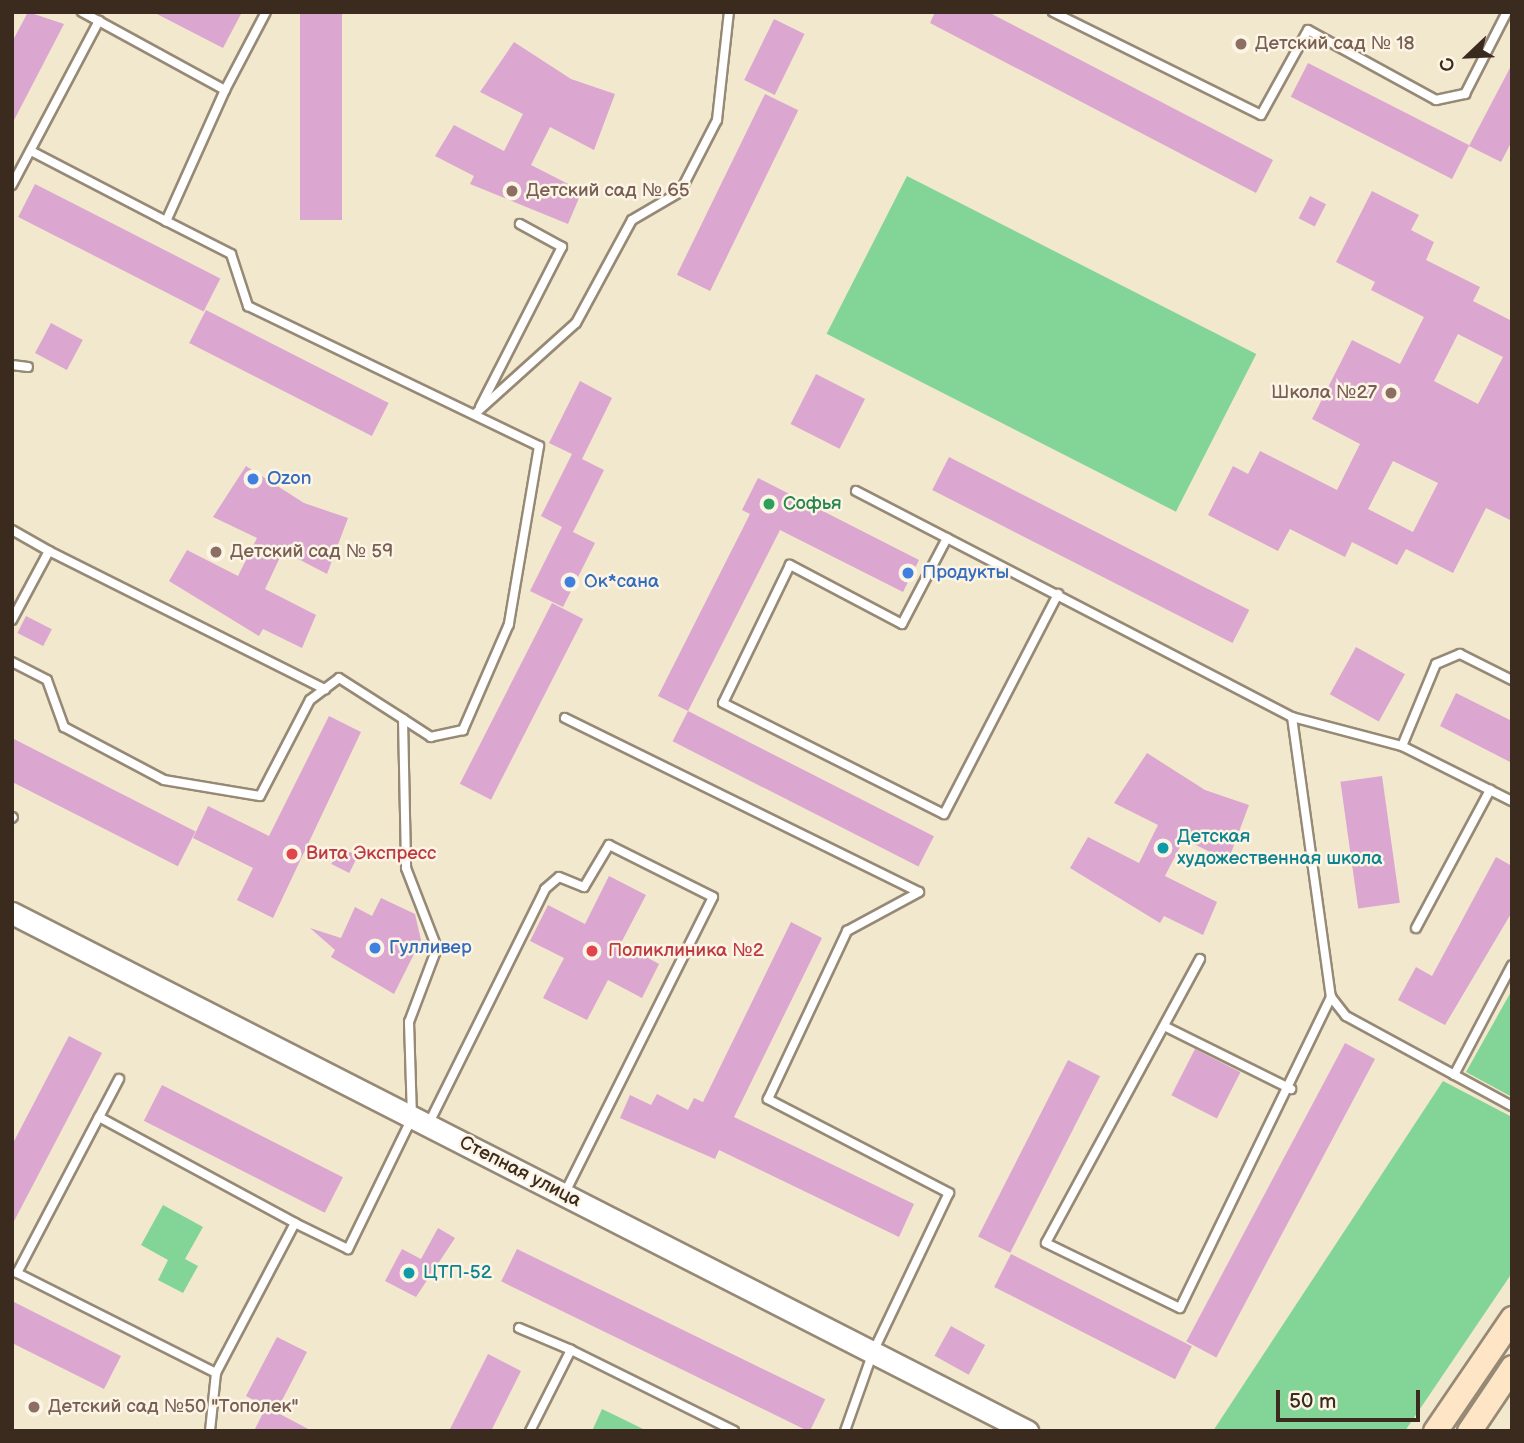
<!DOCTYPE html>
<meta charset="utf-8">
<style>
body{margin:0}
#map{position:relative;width:1524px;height:1443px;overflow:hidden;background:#f2e8cd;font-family:"Balsamiq Sans",sans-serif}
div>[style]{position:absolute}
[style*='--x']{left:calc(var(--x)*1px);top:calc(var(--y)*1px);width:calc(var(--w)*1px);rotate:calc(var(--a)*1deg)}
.green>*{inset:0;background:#83d597;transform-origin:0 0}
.building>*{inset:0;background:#dba7d0;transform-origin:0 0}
.roads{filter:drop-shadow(2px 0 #968976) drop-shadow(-2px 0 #968976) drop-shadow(0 2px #968976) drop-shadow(0 -2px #968976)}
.service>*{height:8px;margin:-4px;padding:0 4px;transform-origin:4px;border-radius:4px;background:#fff}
.tertiary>*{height:21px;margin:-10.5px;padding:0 10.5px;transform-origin:10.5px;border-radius:10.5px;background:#fff}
.secondary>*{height:23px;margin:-11.5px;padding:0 11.5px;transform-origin:11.5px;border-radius:11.5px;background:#fde5c5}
.dots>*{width:19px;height:19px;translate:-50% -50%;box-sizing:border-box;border:4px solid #fcf5e5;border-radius:50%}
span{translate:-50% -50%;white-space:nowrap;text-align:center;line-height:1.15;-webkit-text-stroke:5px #fcf5e5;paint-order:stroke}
.education-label{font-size:19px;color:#785e54}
.left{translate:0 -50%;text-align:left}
.right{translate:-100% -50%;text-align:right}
.shop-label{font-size:19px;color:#366cbe}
.leisure-label{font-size:19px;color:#27864d}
.culture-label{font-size:19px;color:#0d838f}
.health-label{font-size:19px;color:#be3a42}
.street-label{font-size:19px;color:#3b2a1e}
.frame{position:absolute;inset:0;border:14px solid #3b2a1e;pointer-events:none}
.north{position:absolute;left:1433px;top:21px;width:70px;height:70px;-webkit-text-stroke:5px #fcf5e5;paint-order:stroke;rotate:247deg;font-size:19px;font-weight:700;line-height:28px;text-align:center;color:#3b2a1e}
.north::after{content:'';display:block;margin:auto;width:24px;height:32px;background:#3b2a1e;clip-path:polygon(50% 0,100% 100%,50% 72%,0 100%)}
.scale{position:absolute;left:1276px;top:1390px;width:144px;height:32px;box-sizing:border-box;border:4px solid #3b2a1e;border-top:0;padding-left:9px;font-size:21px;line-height:24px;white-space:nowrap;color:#3b2a1e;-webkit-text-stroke:5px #fcf5e5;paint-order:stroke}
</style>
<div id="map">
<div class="green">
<i style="left:907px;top:176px;width:392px;height:177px;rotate:27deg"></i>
<i style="clip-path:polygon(1512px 990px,1512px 1097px,1466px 1072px)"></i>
<i style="clip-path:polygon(1443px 1081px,1512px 1117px,1512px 1273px,1405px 1431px,1213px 1431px)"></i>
<i style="clip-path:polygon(163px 1205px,203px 1227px,185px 1259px,198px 1266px,183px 1293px,158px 1280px,168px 1260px,141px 1245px)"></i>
<i style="clip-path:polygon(602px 1409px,629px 1422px,647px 1431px,592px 1431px)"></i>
</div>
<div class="building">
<i style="clip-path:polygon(28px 12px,64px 24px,12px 124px,12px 42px)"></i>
<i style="clip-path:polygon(153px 12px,242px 12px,223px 48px)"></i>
<i style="left:300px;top:12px;width:42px;height:208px"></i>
<i style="clip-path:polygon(935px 12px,988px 12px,1273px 160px,1256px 193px,930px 23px)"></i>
<i style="left:774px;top:19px;width:34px;height:68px;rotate:26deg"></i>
<i style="clip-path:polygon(514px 42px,571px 79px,615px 94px,594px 150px,550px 127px,531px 165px,582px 191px,568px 224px,470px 184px,474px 176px,435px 156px,454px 125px,504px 151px,523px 114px,480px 92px)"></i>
<i style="left:1308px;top:63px;width:181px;height:38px;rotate:27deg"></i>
<i style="clip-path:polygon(1512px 64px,1512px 141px,1501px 162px,1469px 146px)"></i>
<i style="left:765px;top:94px;width:37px;height:201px;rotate:26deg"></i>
<i style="left:35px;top:184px;width:208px;height:37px;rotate:27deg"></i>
<i style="clip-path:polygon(evenodd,1372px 191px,1419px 215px,1411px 230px,1434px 242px,1426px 260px,1480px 287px,1473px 301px,1512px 321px,1512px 521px,1486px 508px,1453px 573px,1406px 549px,1397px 565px,1352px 542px,1345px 557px,1290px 529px,1278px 551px,1208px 515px,1233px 466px,1248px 474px,1260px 451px,1337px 490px,1360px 444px,1312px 419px,1352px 340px,1400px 364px,1424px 317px,1371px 290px,1375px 282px,1336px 262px,1372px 191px,1458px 334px,1503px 357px,1478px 404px,1434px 381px,1458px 334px,1372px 191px,1393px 461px,1438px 483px,1413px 532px,1368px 509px,1393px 461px)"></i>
<i style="left:1310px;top:196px;width:18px;height:25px;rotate:27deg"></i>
<i style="left:206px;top:310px;width:205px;height:37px;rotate:27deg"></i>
<i style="left:51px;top:323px;width:36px;height:34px;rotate:28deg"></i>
<i style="left:816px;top:374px;width:55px;height:56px;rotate:27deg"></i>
<i style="clip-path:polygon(580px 381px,612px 398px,582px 459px,604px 470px,573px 532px,595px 543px,563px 607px,530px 591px,562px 527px,541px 516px,572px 454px,549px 443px)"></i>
<i style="left:949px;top:457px;width:337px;height:37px;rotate:27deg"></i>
<i style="clip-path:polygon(246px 466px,304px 503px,348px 518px,327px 574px,283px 551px,265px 589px,316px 615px,302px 648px,263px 629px,259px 636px,169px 581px,187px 550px,238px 576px,257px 538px,213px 517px)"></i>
<i style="clip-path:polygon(758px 478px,919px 560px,903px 592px,780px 530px,688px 711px,658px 696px,750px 514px,742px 510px)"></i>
<i style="left:552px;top:603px;width:35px;height:203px;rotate:27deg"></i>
<i style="left:26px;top:616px;width:29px;height:19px;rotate:27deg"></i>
<i style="left:1356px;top:647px;width:56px;height:54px;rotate:29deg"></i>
<i style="clip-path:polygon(1456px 693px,1512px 721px,1512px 763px,1440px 726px)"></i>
<i style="left:688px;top:711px;width:276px;height:34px;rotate:27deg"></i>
<i style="clip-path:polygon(329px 716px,361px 732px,273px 918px,237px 900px,253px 868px,193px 838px,208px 806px,269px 836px)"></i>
<i style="left:12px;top:738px;width:206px;height:39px;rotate:27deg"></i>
<i style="clip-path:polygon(1147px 753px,1205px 790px,1249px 805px,1228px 861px,1184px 839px,1165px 876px,1217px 902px,1203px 935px,1164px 916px,1160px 923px,1070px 868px,1088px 837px,1139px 863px,1158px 825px,1114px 803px)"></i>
<i style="left:1382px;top:776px;width:128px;height:42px;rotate:82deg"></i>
<i style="left:340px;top:847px;width:20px;height:19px;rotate:27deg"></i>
<i style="clip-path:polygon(1496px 857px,1512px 866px,1512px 912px,1445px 1025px,1398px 1000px,1416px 967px,1432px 976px)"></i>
<i style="clip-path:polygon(609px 876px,646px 895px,621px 943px,659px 964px,642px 998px,608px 980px,587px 1020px,543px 998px,564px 958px,530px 941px,548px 905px,585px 924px)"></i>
<i style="clip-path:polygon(381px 898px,415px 914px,421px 940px,394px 994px,331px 957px,335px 950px,310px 928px,341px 938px,355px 907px,372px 916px)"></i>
<i style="clip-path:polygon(791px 922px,822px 938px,734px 1117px,914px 1204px,899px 1237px,719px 1150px,715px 1159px,620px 1118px,630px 1095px,651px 1105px,657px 1094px,688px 1110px,694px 1098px,703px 1102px)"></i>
<i style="clip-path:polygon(69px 1036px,102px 1053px,12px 1225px,12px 1145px)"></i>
<i style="left:1345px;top:1043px;width:34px;height:338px;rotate:28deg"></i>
<i style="left:1195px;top:1049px;width:51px;height:52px;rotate:27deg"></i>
<i style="left:1068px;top:1060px;width:36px;height:198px;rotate:27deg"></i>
<i style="left:162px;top:1085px;width:203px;height:40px;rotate:27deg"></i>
<i style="clip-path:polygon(438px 1228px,455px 1238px,416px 1297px,385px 1281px,402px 1249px,421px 1259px)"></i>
<i style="left:517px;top:1249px;width:343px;height:36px;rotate:26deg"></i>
<i style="left:1011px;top:1254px;width:203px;height:37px;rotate:27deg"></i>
<i style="clip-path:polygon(12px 1301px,121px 1356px,104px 1389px,12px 1343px)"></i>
<i style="left:951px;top:1326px;width:39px;height:34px;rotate:29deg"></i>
<i style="clip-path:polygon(277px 1337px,307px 1352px,276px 1412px,312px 1431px,254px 1431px,266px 1407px,246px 1396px)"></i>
<i style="clip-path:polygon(488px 1354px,521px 1371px,491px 1431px,449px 1431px)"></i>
</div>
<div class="roads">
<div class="service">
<i style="--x:82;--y:12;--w:163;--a:28.6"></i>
<i style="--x:225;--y:90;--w:144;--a:114.2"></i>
<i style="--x:166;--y:221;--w:73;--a:26.9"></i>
<i style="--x:231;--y:254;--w:55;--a:71.9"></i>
<i style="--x:248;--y:306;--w:323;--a:25.7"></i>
<i style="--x:539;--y:446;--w:181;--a:99.6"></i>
<i style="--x:509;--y:624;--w:116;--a:113.5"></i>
<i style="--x:463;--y:730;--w:33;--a:168"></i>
<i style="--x:431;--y:737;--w:33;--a:-147"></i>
<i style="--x:1053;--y:12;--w:232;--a:26.3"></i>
<i style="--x:1261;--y:115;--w:97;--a:-61.1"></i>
<i style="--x:1308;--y:30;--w:146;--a:28.7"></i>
<i style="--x:1436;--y:100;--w:30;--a:-12"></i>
<i style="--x:1465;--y:94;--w:92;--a:-62.9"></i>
<i style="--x:225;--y:90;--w:88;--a:-62.3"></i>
<i style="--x:31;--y:151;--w:152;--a:27.4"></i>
<i style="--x:12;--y:185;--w:186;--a:-62.1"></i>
<i style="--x:12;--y:365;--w:16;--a:7"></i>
<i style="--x:480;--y:407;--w:180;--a:-62.9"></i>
<i style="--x:562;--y:247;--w:48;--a:-151.3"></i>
<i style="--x:477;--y:412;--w:133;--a:-42"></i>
<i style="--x:576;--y:323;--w:117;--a:-61.5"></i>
<i style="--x:632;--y:220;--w:56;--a:-30.3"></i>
<i style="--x:680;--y:192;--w:81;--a:-62.8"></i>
<i style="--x:717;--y:120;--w:109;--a:-83.7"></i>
<i style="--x:856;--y:491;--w:491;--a:27.4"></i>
<i style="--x:1292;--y:717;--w:283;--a:82.1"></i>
<i style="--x:1331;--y:997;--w:24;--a:52"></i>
<i style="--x:1346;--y:1016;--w:189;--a:28.5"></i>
<i style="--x:12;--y:530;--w:43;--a:29.6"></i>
<i style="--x:49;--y:551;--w:78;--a:118.2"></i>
<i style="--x:947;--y:538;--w:97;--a:117.6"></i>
<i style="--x:902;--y:624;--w:127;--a:-152.2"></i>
<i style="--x:790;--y:565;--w:153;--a:115.9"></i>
<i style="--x:723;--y:703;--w:247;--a:26.7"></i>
<i style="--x:944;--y:814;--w:248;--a:-62.6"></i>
<i style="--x:49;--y:551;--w:309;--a:26.6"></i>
<i style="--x:12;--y:662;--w:39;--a:27"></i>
<i style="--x:47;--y:680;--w:50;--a:70.1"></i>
<i style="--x:64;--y:727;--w:113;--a:27.9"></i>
<i style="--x:164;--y:780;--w:97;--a:9.5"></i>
<i style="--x:260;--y:796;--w:108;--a:-62.5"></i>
<i style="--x:310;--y:700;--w:36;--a:-37"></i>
<i style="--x:339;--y:678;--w:76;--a:32.6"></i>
<i style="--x:403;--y:719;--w:149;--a:88.8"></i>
<i style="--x:406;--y:868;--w:86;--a:68.8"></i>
<i style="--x:437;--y:948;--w:79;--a:110.7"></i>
<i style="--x:409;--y:1022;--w:96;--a:88.2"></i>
<i style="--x:412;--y:1118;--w:146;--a:116"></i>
<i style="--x:348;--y:1249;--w:59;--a:-153.9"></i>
<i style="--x:295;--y:1223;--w:170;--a:117.8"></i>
<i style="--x:216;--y:1373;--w:58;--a:95.9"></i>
<i style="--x:1292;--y:717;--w:114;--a:14.8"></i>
<i style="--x:1402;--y:746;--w:89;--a:-67.5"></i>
<i style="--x:1436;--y:664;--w:26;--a:-23"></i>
<i style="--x:1460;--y:654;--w:58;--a:26.6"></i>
<i style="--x:565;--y:718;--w:394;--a:26.2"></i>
<i style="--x:1402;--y:746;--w:123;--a:26.6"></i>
<i style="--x:12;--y:818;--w:1;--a:-45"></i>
<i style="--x:1416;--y:928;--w:157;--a:-61.8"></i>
<i style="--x:1200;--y:959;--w:323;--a:118.5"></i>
<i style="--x:1046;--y:1243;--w:149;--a:25.9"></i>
<i style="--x:1180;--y:1308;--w:346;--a:-64.1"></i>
<i style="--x:1164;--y:1026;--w:142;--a:26.4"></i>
<i style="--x:1454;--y:1075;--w:124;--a:-62.2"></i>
<i style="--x:99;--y:1117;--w:43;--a:-62.2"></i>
<i style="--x:428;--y:1125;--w:263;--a:-63.6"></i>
<i style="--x:545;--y:889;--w:18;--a:-41"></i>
<i style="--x:559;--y:877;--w:27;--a:22"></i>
<i style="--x:584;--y:887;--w:49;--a:-59.2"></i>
<i style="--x:609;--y:845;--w:116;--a:26.6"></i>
<i style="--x:713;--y:897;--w:333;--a:116.6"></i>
<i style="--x:519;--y:1328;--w:56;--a:22.9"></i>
<i style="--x:216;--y:1373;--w:223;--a:-153.3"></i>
<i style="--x:17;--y:1273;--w:176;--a:-62.3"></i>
<i style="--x:99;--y:1117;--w:223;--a:28.4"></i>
<i style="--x:530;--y:1431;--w:91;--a:-63.2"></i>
<i style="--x:571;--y:1350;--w:182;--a:26.4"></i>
<i style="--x:845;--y:1431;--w:84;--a:-70.5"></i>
<i style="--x:873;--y:1352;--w:176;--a:-64.5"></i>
<i style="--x:949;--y:1193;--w:204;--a:-152.6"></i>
<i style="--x:768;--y:1099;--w:186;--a:-64.8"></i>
<i style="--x:847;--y:931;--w:82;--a:-28.4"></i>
</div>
<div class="tertiary">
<i style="--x:12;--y:913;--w:1140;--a:27.04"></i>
</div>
<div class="secondary">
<i style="--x:1435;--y:1431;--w:137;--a:-55.7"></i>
<i style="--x:1469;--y:1431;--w:77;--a:-56.1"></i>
</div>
</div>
<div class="dots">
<i style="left:1241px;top:44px;background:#8d6e63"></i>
<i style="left:512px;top:191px;background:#8d6e63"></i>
<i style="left:1391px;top:393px;background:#8d6e63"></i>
<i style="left:253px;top:479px;background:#3f7fe0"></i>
<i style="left:769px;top:504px;background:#2e9e5b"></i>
<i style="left:216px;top:552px;background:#8d6e63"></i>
<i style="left:908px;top:573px;background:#3f7fe0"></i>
<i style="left:570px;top:582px;background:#3f7fe0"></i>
<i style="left:1163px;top:848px;background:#0f9aa8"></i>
<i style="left:292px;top:854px;background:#e0444e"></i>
<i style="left:375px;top:948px;background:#3f7fe0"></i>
<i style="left:592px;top:951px;background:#e0444e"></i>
<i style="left:409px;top:1273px;background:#0f9aa8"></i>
<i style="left:34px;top:1407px;background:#8d6e63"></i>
</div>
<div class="education-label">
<span class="left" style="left:1255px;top:44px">Детский сад № 18</span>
<span class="left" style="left:526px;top:191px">Детский сад № 65</span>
<span class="right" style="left:1377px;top:393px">Школа №27</span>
<span class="left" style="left:230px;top:552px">Детский сад № 59</span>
<span class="left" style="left:48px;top:1407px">Детский сад №50 "Тополек"</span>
</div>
<div class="shop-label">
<span class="left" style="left:267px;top:479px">Ozon</span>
<span class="left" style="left:922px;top:573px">Продукты</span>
<span class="left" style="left:584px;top:582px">Ок*сана</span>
<span class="left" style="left:389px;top:948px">Гулливер</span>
</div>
<div class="leisure-label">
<span class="left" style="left:783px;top:504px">Софья</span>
</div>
<div class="culture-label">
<span class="left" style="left:1177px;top:848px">Детская<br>художественная школа</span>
<span class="left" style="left:423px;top:1273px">ЦТП-52</span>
</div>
<div class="health-label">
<span class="left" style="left:306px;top:854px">Вита Экспресс</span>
<span class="left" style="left:608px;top:951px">Поликлиника №2</span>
</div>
<div class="street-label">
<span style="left:520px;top:1172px;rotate:27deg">Степная улица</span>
</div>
<div class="frame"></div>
<div class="north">С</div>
<div class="scale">50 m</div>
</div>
